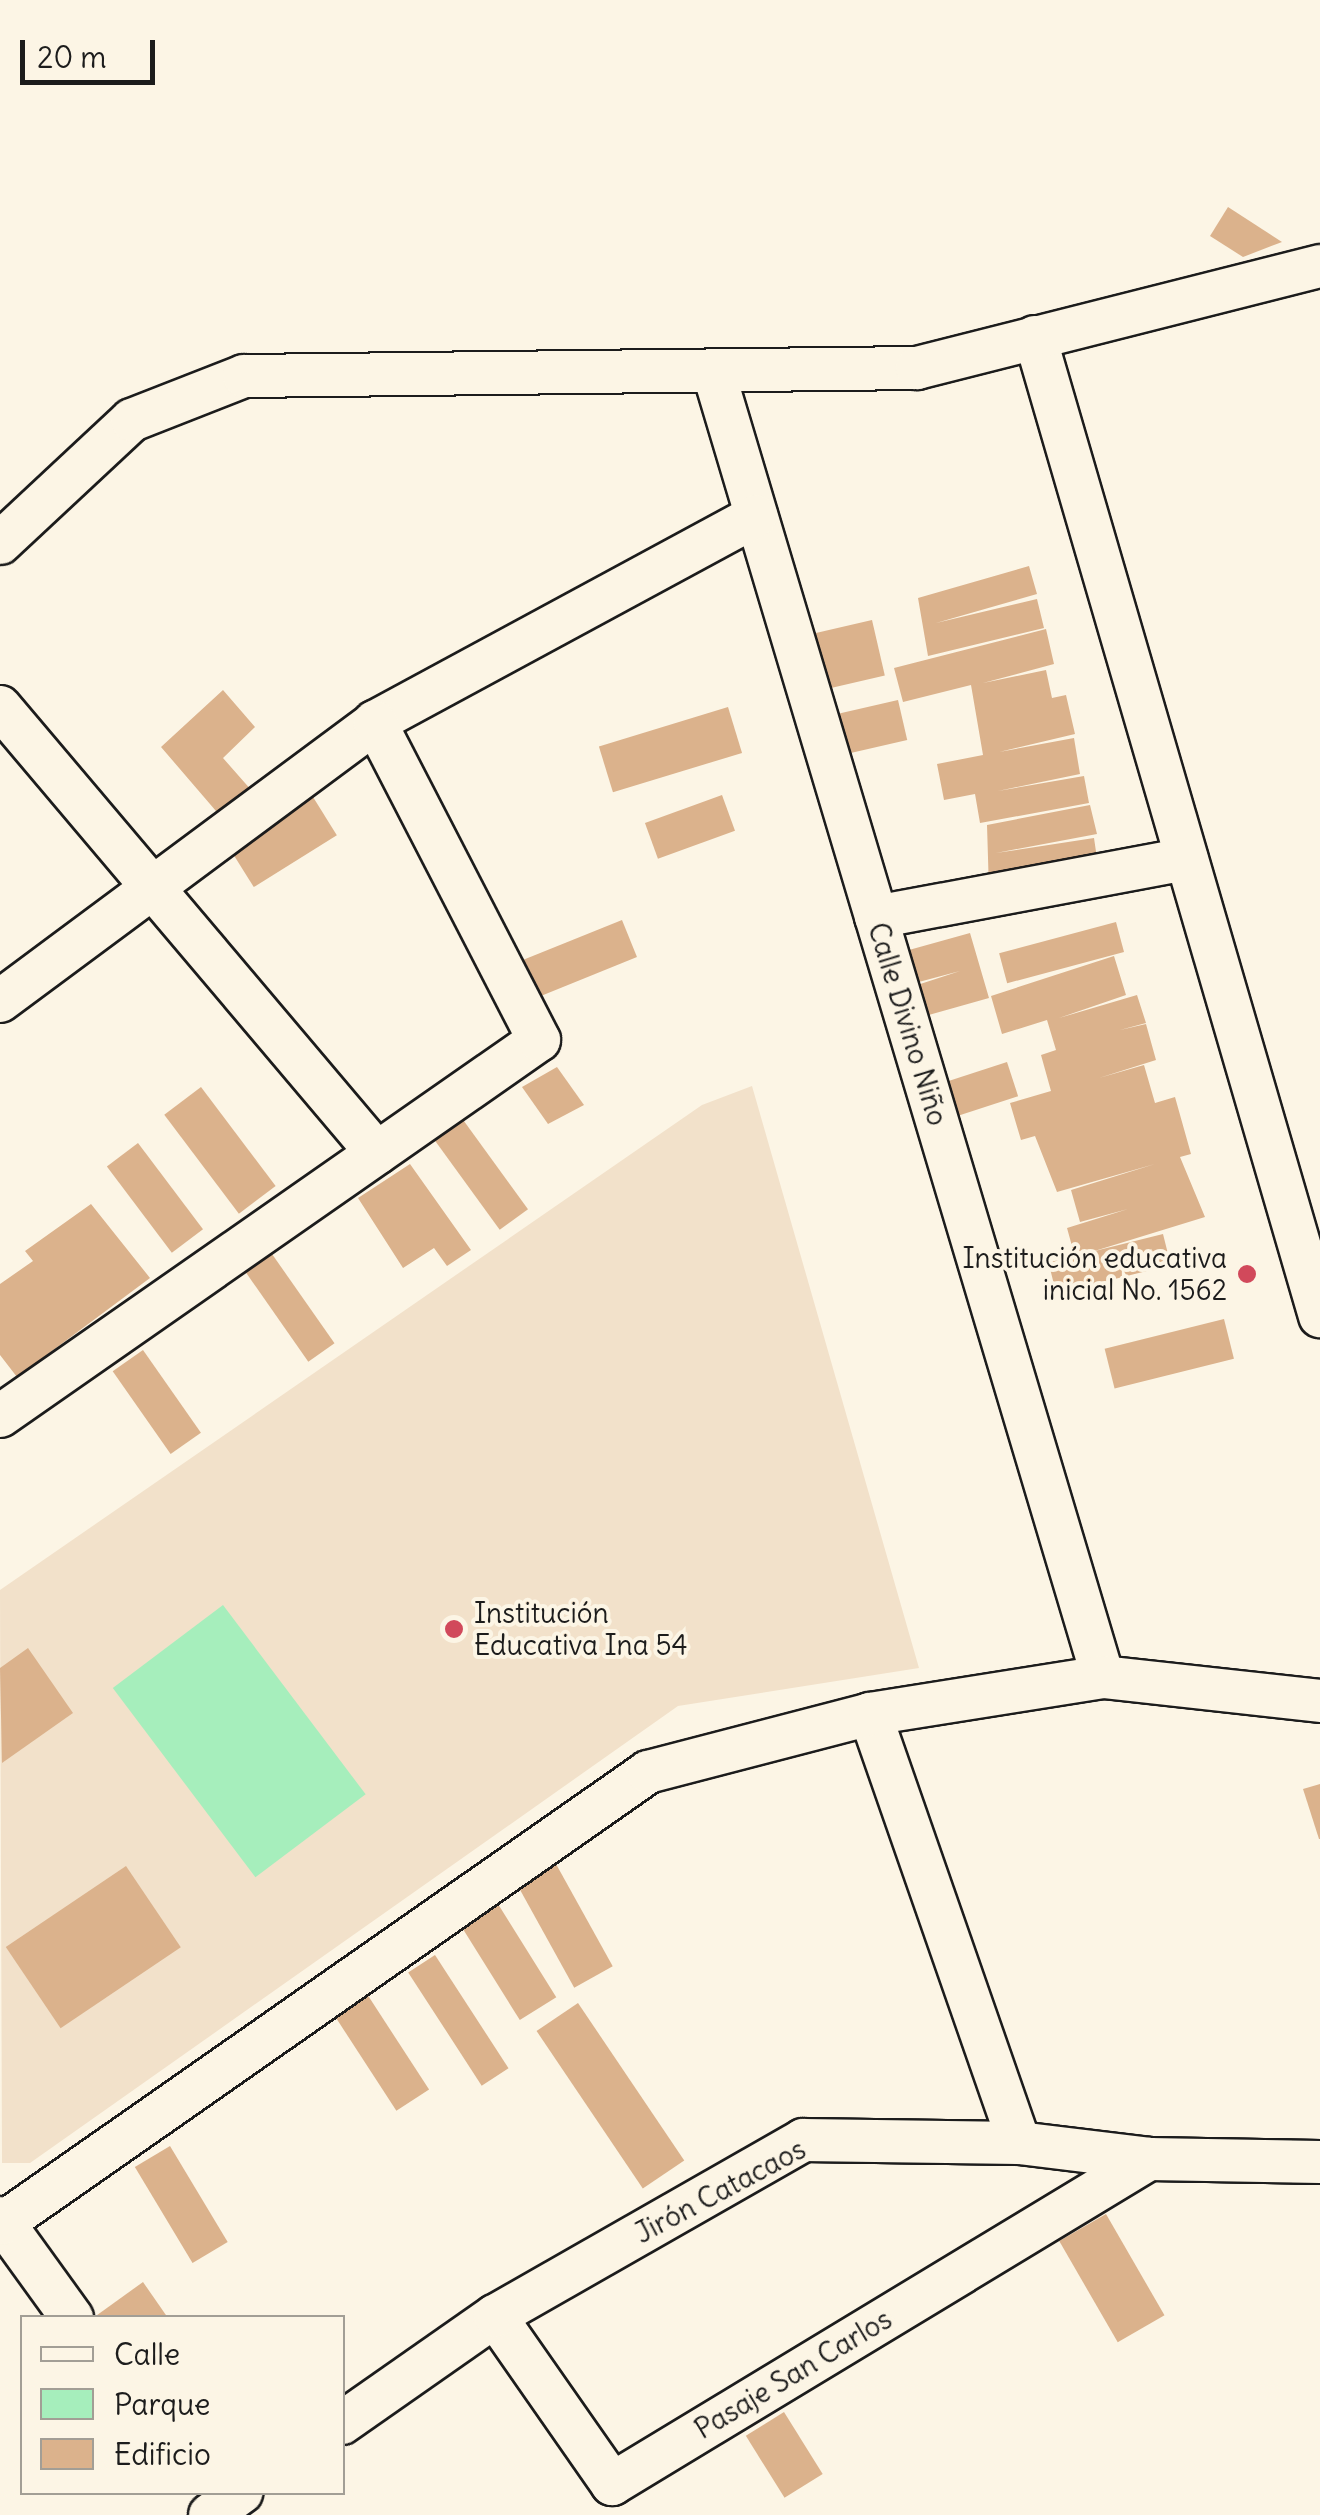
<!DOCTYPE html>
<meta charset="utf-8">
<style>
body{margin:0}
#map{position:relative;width:1320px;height:2515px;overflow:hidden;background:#fcf5e5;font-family:Delius,sans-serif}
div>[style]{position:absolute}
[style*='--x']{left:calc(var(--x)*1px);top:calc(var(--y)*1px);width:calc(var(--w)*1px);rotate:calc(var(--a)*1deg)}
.built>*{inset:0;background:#f2e1ca}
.green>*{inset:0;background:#a6eebc;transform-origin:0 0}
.building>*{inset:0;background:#dbb28c;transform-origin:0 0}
.roads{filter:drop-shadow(2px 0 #1c1c1c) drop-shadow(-2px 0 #1c1c1c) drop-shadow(0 2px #1c1c1c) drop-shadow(0 -2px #1c1c1c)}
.minor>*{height:42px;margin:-21px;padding:0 21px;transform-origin:21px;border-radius:21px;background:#fcf5e5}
.dots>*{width:28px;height:28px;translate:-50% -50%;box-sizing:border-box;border:5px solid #fcf5e5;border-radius:50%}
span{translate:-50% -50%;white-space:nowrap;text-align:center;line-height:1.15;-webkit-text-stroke:8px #fcf5e5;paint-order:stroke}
.street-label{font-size:28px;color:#1c1c1c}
.poi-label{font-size:28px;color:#1c1c1c}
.right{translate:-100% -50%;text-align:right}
.left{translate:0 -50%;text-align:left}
.legend{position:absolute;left:20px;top:2315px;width:325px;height:180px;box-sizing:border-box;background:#fcf5e5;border:2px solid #a29e95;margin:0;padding:12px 18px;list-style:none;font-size:30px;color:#1c1c1c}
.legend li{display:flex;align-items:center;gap:20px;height:50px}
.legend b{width:50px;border:2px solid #a29e95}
.scale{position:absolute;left:20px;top:40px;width:135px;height:45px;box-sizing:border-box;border:5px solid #1c1c1c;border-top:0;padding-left:12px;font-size:30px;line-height:35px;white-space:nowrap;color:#1c1c1c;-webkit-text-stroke:8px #fcf5e5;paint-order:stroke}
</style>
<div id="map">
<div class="built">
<i style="clip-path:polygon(752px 1086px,919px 1668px,678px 1706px,30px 2163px,2px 2163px,0 1590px,702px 1105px)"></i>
</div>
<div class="green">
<i style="left:223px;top:1605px;width:237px;height:138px;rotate:53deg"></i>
</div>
<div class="building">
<i style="clip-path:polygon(1228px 207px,1282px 242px,1243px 257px,1210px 236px)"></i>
<i style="clip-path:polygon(1029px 566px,1037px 594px,936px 623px,1037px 599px,1044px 628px,928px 656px,918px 598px)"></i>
<i style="left:872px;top:620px;width:57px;height:73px;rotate:77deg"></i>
<i style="clip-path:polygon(1046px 629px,1054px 664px,983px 683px,1046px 670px,1052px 698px,1066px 695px,1075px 734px,999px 752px,1074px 738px,1080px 774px,998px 791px,1084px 776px,1089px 803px,980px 823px,975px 794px,944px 800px,937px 764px,983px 755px,971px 685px,903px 702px,894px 668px)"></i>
<i style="clip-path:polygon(223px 690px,255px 727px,223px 758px,260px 800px,228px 825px,161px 747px)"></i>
<i style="left:898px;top:700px;width:41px;height:77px;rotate:77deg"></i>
<i style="left:728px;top:707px;width:48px;height:135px;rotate:73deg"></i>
<i style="left:722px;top:795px;width:38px;height:82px;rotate:70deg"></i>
<i style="left:313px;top:797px;width:45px;height:98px;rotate:58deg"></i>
<i style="clip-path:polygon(1090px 805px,1097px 834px,996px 853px,1094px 838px,1099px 872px,989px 891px,987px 825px)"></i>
<i style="left:622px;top:920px;width:40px;height:121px;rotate:68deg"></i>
<i style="left:1116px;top:922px;width:31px;height:121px;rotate:75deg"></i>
<i style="clip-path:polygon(970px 933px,989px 998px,911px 1020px,902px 990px,960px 971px,900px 987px,891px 955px)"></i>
<i style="clip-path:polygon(1114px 956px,1126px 995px,1059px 1018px,1137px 995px,1146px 1023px,1120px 1030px,1146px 1024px,1156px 1060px,1099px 1078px,1144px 1065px,1155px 1103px,1175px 1097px,1191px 1154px,1180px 1157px,1205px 1217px,1075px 1257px,1067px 1228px,1128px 1209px,1080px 1222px,1071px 1190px,1155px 1164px,1057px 1192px,1035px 1136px,1021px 1140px,1010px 1103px,1051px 1091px,1041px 1055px,1056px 1050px,1047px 1020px,1002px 1034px,991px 996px)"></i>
<i style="left:1007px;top:1062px;width:36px;height:80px;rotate:72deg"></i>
<i style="clip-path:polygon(557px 1067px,584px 1105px,548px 1124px,522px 1087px)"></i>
<i style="left:201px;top:1087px;width:124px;height:46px;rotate:53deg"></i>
<i style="left:461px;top:1117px;width:114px;height:35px;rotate:54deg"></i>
<i style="left:138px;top:1143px;width:108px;height:39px;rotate:53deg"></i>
<i style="clip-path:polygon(410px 1164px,471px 1250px,447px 1266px,434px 1248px,403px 1268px,358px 1198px)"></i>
<i style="clip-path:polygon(91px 1204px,150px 1278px,17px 1377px,0 1355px,0 1284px,33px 1261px,25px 1251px)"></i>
<i style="left:1163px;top:1234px;width:32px;height:118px;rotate:76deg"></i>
<i style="left:272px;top:1254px;width:109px;height:32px;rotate:55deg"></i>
<i style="left:1224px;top:1319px;width:41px;height:123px;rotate:76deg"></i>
<i style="left:143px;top:1350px;width:101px;height:37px;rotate:55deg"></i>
<i style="clip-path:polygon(28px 1648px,73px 1713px,2px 1763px,0 1668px)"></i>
<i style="clip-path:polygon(1320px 1784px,1320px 1839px,1319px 1839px,1303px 1789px)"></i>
<i style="left:556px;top:1864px;width:117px;height:44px;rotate:61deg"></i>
<i style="left:126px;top:1866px;width:98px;height:145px;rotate:56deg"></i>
<i style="left:498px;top:1904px;width:110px;height:43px;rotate:58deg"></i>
<i style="left:435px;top:1955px;width:135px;height:32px;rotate:57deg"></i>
<i style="left:367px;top:1994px;width:114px;height:39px;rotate:57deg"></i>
<i style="left:578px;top:2003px;width:190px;height:50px;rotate:56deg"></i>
<i style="left:170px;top:2146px;width:112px;height:41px;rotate:59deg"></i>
<i style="left:1106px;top:2214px;width:117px;height:54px;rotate:60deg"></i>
<i style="clip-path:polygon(143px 2282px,168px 2318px,93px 2318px)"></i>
<i style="left:784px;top:2412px;width:73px;height:45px;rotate:58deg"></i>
</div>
<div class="roads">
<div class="minor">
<i style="--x:1035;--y:337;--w:1020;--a:73.77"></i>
<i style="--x:713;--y:370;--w:1364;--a:73.39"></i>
<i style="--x:0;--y:543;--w:180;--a:-43"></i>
<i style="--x:132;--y:420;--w:120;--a:-21.4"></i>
<i style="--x:244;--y:376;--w:673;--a:-0.68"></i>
<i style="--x:917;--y:368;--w:416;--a:-14.2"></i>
<i style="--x:0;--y:707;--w:584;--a:49.79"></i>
<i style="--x:876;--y:917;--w:316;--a:-10.6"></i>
<i style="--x:0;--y:1001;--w:467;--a:-36.6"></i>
<i style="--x:375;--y:722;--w:433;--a:-28.4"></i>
<i style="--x:0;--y:1416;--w:657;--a:-34.9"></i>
<i style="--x:539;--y:1040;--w:358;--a:-117.3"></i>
<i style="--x:870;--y:1714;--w:454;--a:70.8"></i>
<i style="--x:0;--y:2218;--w:123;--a:54.2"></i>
<i style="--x:3;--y:2223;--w:787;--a:-34.96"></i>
<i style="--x:648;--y:1772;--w:229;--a:-14.6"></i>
<i style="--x:870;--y:1714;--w:236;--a:-9"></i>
<i style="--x:1103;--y:1677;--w:218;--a:6.3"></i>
<i style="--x:495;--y:2316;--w:205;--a:55.1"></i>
<i style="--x:612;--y:2484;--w:628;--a:-31.18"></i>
<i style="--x:342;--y:2423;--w:187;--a:-35"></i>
<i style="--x:495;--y:2316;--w:355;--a:-29.7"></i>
<i style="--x:803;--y:2140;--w:216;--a:0.8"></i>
<i style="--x:1019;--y:2143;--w:131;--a:7"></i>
<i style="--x:1149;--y:2159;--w:171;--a:1"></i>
<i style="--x:210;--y:2515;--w:39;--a:-36"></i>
</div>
</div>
<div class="dots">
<i style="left:1247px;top:1274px;background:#d1495b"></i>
<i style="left:454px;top:1629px;background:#d1495b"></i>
</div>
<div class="street-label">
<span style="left:908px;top:1024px;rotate:73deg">Calle Divino Niño</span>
<span style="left:720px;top:2191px;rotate:-28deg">Jirón Catacaos</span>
<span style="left:793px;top:2374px;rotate:-31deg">Pasaje San Carlos</span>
</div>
<div class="poi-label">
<span class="right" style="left:1227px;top:1274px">Institución educativa<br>inicial No. 1562</span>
<span class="left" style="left:474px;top:1629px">Institución<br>Educativa Ina 54</span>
</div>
<ul class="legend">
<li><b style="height:12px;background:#fcf5e5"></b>Calle</li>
<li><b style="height:28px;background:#a6eebc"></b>Parque</li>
<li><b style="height:28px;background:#dbb28c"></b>Edificio</li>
</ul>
<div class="scale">20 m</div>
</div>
